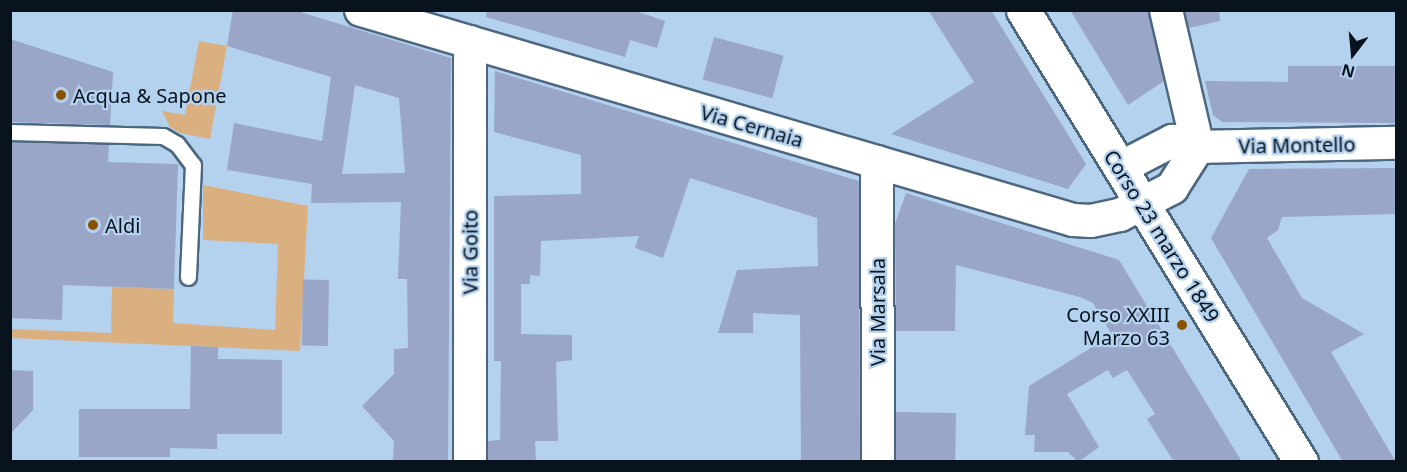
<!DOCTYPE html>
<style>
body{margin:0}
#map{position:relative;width:1407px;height:472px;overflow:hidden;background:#b4d1ee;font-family:"Noto Sans",sans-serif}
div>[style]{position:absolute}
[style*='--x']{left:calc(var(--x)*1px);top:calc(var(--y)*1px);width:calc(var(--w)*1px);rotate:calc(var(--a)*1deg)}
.green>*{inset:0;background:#dbb081}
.building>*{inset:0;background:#99a6c8;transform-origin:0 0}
.roads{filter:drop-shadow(2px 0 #4c6780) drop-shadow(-2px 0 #4c6780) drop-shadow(0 2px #4c6780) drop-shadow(0 -2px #4c6780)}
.service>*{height:15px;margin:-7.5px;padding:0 7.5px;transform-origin:7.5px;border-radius:7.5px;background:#fff}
.minor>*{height:32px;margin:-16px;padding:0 16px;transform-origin:16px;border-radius:16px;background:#fff}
.tertiary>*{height:33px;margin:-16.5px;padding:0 16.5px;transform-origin:16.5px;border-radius:16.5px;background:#fff}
.dots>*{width:16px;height:16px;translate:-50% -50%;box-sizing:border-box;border:3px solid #b4d1ee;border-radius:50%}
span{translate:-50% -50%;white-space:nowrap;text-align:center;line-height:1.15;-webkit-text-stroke:4.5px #b4d1ee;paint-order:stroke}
.poi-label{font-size:20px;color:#08131d}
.left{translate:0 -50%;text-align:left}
.right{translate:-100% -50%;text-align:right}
.street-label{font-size:20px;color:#08131d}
.frame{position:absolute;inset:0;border:12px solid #08131d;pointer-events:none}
.north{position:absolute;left:1323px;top:24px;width:60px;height:60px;-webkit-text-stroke:4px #b4d1ee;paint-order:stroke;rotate:196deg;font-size:16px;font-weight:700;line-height:24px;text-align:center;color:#08131d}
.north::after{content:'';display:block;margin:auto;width:21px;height:27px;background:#08131d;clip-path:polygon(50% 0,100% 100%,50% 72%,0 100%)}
</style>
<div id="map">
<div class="green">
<i style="clip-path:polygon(199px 41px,227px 46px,210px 139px,180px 133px,170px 127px,162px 111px,185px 115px)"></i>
<i style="clip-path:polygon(203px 185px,308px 206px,300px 351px,11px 338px,11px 329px,111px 333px,112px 287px,174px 289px,173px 323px,275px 330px,278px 244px,203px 240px)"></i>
</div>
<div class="building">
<i style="clip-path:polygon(evenodd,233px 10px,294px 10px,451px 58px,448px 462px,393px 462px,394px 441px,362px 406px,394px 374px,394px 349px,408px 348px,407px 279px,398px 279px,401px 202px,311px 203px,312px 184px,227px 170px,234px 123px,322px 141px,331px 77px,227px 46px,233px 10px,355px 85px,399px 98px,405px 173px,342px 174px,355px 85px)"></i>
<i style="clip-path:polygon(487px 10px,633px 10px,665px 21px,657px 48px,630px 40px,625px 57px,486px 17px)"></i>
<i style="clip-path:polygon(928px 10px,991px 10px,1086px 164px,1068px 189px,891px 134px,974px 82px)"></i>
<i style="clip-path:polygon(1070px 10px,1149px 10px,1164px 81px,1128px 105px)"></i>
<i style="clip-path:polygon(1185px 10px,1219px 10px,1220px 21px,1189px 28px)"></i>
<i style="left:714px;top:37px;width:72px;height:44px;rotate:15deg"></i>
<i style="clip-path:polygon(10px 39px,113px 72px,110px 125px,10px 122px)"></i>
<i style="clip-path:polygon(1288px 66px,1396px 66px,1396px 123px,1222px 122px,1213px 115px,1205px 81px,1288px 82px)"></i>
<i style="clip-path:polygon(495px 71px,859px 181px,860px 462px,801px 462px,800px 315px,753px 313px,753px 333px,718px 333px,737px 270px,818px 266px,817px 218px,690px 178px,663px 258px,635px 248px,639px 236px,541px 241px,540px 276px,530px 275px,530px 284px,521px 284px,521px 334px,572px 335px,572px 360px,556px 362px,558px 441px,535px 441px,536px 462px,488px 462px,488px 441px,500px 440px,501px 361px,494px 361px,494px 196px,581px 194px,581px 155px,494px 132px)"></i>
<i style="clip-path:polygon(10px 142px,109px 144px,108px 162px,178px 164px,174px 289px,63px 285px,62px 320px,10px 318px)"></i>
<i style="clip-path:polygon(1396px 168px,1396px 214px,1282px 217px,1278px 230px,1267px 238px,1302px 298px,1364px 334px,1331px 352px,1396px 462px,1343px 462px,1211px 238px,1249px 169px)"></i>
<i style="clip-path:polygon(906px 193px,1119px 260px,1242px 462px,1174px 462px,1147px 419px,1155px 414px,1127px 370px,1113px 378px,1108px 370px,1067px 394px,1099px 447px,1078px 462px,1068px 452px,1034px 452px,1035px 435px,1025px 435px,1029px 386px,1112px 335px,1093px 303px,1080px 297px,956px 265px,955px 331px,896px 331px,895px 224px)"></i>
<i style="left:329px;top:280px;width:66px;height:26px;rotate:91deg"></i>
<i style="clip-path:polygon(191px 346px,218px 347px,218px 359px,282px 360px,282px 434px,217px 434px,217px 449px,170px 448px,170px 457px,79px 457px,79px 409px,190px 409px)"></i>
<i style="clip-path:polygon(10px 370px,33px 371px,33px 410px,10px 434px)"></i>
<i style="left:896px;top:412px;width:60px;height:50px;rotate:1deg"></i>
</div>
<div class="roads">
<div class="service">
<i style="--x:10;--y:132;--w:153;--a:1.5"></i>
<i style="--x:163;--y:136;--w:16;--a:30"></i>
<i style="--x:177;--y:144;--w:26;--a:53"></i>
<i style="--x:193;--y:165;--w:112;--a:92.6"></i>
</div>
<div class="minor">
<i style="--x:361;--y:10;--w:742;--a:16.43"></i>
<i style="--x:1073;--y:220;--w:18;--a:3"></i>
<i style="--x:1091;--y:221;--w:30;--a:-12"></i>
<i style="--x:1120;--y:215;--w:59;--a:-27.4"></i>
<i style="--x:1172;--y:188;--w:49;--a:-57.6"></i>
<i style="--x:1166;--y:10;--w:141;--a:76.9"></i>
<i style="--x:877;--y:162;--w:300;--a:89.8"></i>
<i style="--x:1120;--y:168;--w:59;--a:-27.4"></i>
<i style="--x:1172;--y:141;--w:27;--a:13"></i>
<i style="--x:1198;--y:147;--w:198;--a:-1.2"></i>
<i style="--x:470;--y:462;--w:420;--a:-90"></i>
</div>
<div class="tertiary">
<i style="--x:1023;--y:10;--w:531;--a:58.41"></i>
</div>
</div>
<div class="dots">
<i style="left:61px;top:95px;background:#885300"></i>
<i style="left:93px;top:225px;background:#885300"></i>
<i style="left:1182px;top:325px;background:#885300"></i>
</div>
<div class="poi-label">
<span class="left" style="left:73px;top:95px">Acqua &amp; Sapone</span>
<span class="left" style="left:105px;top:225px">Aldi</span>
<span class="right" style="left:1170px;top:326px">Corso XXIII<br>Marzo 63</span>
</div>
<div class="street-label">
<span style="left:752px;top:126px;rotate:16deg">Via Cernaia</span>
<span style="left:1297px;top:145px;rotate:-1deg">Via Montello</span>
<span style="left:1162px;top:236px;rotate:58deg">Corso 23 marzo 1849</span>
<span style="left:470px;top:252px;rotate:-90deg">Via Goito</span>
<span style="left:877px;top:312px;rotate:-90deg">Via Marsala</span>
</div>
<div class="frame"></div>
<div class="north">N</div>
</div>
